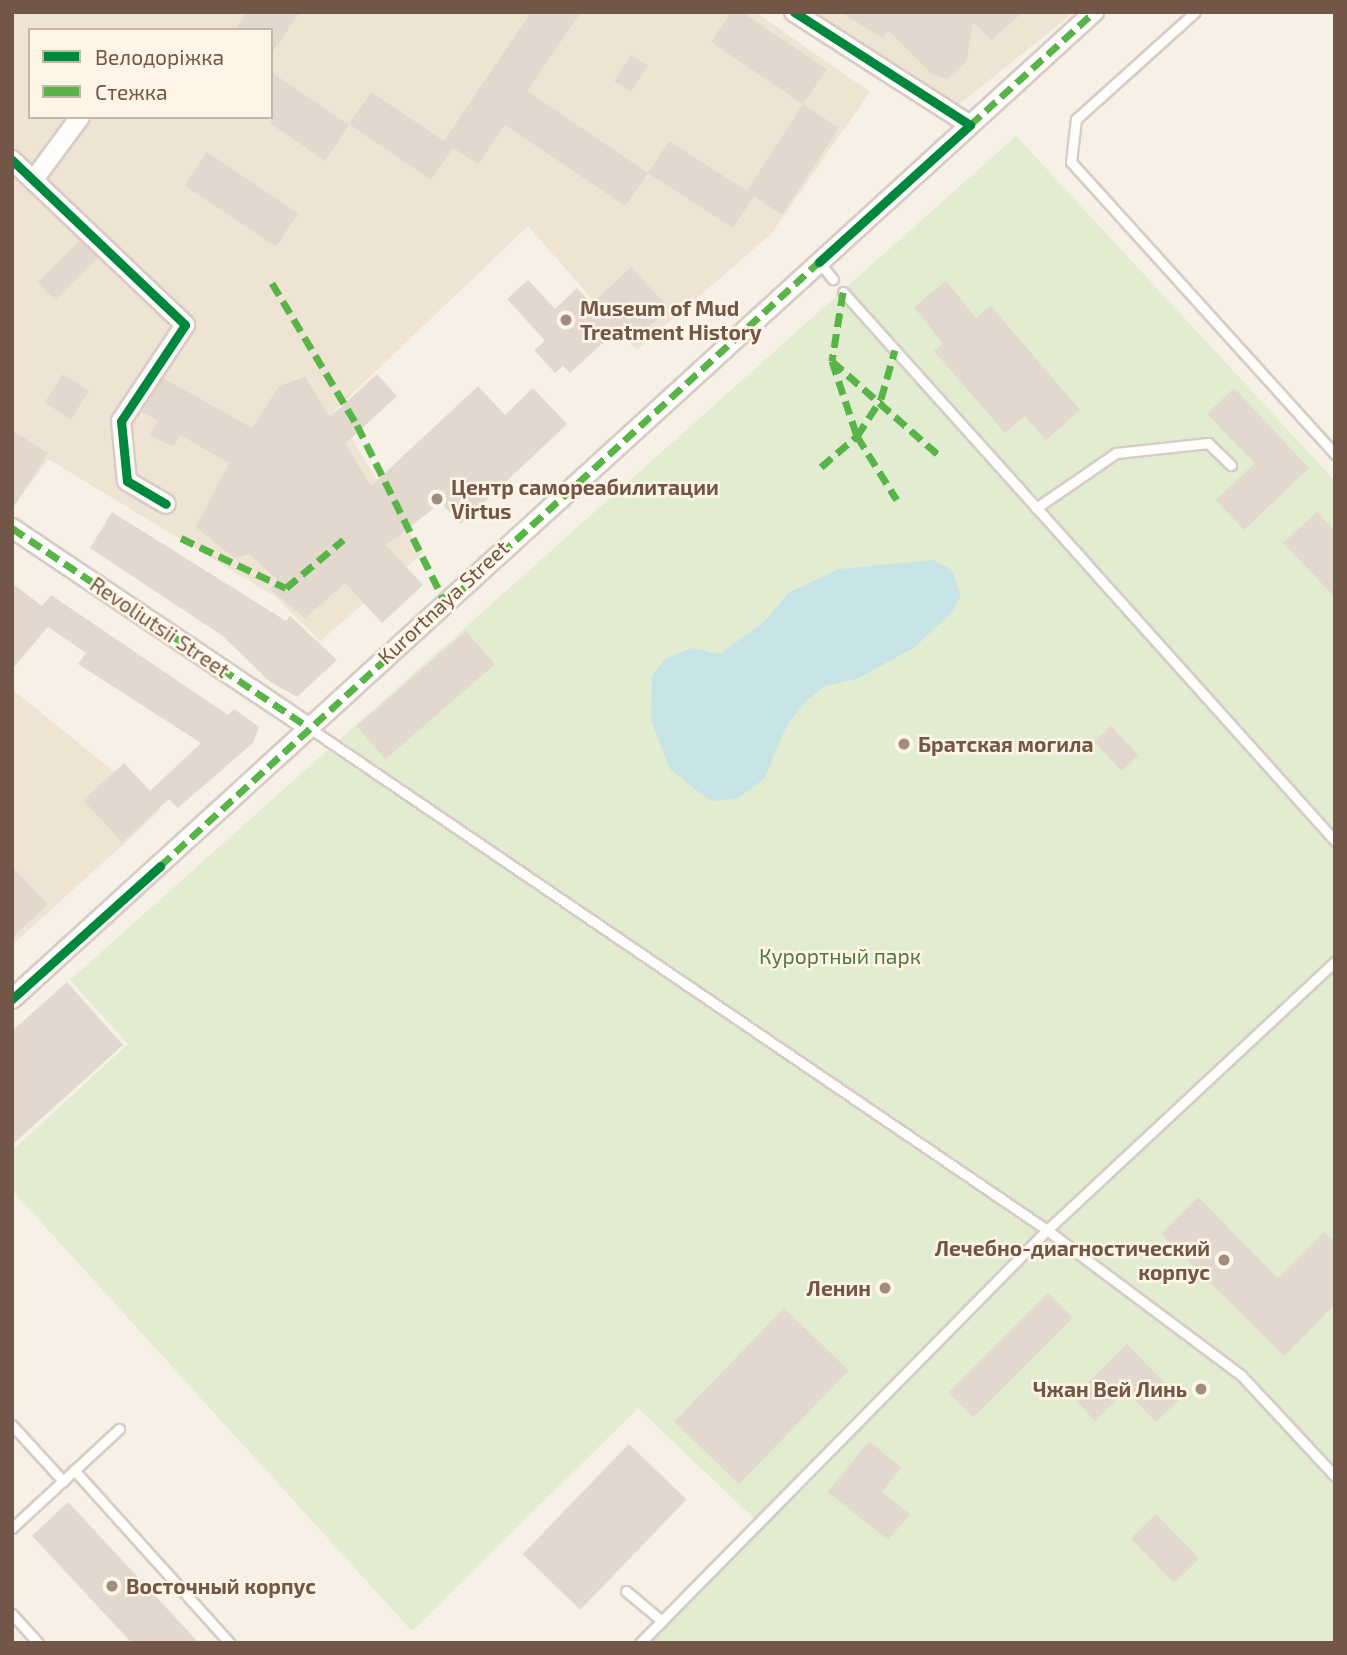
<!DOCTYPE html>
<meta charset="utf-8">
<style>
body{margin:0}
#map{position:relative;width:1347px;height:1655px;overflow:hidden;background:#f6f0e6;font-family:"Exo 2",sans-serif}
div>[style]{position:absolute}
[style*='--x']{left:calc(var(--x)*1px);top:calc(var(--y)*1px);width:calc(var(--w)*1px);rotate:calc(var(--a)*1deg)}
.residential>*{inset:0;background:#efe3d3}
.green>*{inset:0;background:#e1ecd1}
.water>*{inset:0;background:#c8e3e5}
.building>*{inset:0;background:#e2d8ce;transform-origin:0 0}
.roads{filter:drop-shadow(2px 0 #d7cdc4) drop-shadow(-2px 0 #d7cdc4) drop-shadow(0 2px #d7cdc4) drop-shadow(0 -2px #d7cdc4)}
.lane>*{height:9px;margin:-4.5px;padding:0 4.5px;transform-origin:4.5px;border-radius:4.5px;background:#fefdfb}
.street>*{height:18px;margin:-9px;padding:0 9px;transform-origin:9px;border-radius:9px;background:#fefdfb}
.quiet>*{height:7px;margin-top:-3.5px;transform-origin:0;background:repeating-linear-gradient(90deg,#59b447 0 14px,transparent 0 21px)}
.cycleway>*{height:9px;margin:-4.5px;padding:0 4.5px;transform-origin:4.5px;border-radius:4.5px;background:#00873e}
.dots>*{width:19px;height:19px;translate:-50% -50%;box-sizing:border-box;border:4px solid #fff5e6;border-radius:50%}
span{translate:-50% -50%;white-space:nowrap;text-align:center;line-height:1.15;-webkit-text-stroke:5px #fff5e6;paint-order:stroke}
.poi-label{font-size:21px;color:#725748;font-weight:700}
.left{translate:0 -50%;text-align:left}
.right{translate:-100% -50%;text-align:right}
.street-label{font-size:21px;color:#725748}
.park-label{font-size:21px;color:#517840}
.frame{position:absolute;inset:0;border:14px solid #725748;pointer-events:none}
.legend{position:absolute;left:28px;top:28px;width:245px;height:91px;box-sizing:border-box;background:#fff5e6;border:2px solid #c7b6a7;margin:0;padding:9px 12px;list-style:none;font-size:21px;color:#725748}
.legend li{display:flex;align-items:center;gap:14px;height:35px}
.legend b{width:35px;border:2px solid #c7b6a7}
</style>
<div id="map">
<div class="residential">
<i style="clip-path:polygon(evenodd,12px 12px,755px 12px,870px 92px,771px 234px,637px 350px,528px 226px,334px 411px,423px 553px,320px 641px,276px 597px,48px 459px,12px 509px,12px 12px,30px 30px,271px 30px,271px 117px,30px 117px,30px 30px)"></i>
<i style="clip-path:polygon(816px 12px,1074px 12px,956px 107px)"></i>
<i style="clip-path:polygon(12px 689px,161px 810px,12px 945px)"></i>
</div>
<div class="green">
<i style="clip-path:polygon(1016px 136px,1335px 481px,1335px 1643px,647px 1643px,763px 1527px,638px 1408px,412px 1631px,12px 1190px,12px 1151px,128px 1044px,70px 980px)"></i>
</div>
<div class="water">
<i style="clip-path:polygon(934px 560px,952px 570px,961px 597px,951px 613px,915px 647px,857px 679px,825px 686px,806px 701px,787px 725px,764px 779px,737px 799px,710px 801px,670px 769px,651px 720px,652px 676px,665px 659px,691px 648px,720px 654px,766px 620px,788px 593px,839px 569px)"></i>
</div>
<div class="building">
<i style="clip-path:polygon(247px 12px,300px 12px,271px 54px,271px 30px,235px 30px)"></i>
<i style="clip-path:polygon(531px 12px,581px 12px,527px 91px,648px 173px,625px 206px,505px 125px,478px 164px,453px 148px,431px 180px,349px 124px,371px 92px,444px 141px)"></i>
<i style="clip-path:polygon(731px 12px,742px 12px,827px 69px,803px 104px,711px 42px)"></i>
<i style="clip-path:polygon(841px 12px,1023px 12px,991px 40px,973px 22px,966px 62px,947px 79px,932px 74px,888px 30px,883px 39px)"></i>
<i style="left:631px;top:55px;width:20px;height:31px;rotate:33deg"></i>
<i style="clip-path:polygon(271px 72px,349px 125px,325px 161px,271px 124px)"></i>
<i style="clip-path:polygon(803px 104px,839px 128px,782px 215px,754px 196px,733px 228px,648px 173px,669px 141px,747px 191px)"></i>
<i style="left:207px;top:152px;width:110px;height:40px;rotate:34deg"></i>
<i style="left:80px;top:240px;width:25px;height:60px;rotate:45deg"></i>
<i style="clip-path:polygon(631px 267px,669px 308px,634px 340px,621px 326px,570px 373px,563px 366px,555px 373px,534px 350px,545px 341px,507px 299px,528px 280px,555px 309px,577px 288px,592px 304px)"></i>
<i style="clip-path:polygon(946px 281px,976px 318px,991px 306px,1080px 410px,1046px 440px,1025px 416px,1005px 433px,934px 351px,943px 344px,914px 307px)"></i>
<i style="left:63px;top:374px;width:31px;height:34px;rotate:33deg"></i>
<i style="clip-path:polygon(377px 374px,397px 396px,345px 444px,371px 486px,478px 386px,505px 415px,533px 388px,567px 424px,461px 524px,441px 503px,386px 545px,423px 585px,382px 623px,345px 583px,305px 618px,270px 589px,278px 580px,249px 554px,234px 558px,196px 527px,229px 463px,180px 435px,173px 447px,150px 435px,158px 421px,142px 412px,163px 378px,252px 428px,279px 386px,305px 377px,330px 417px)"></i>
<i style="clip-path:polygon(1234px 388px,1309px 468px,1244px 530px,1216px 500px,1255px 463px,1207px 414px)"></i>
<i style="clip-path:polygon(12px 430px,48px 453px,12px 509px)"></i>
<i style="clip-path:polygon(112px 512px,286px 621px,290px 616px,337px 660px,297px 697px,269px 681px,223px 636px,90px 548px)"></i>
<i style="clip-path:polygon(1317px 512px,1335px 531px,1335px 597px,1283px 543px)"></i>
<i style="clip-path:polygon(12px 583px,42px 606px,51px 595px,228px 715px,234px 709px,259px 727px,253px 743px,178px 808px,169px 799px,122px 842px,83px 800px,124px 763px,150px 791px,201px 743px,78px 664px,86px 653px,48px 627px,12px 669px)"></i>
<i style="left:466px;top:631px;width:44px;height:145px;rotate:49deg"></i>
<i style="left:1111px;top:726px;width:40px;height:23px;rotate:47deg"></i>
<i style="clip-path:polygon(12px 867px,48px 904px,12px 938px)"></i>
<i style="clip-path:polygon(67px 982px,123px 1045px,12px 1145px,12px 1031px)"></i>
<i style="clip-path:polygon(1198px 1197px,1278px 1278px,1324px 1232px,1335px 1242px,1335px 1304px,1284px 1356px,1161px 1234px)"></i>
<i style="left:1048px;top:1293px;width:35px;height:141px;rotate:45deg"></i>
<i style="left:784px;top:1308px;width:90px;height:158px;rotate:44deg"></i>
<i style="clip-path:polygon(1127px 1344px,1180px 1399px,1156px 1422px,1126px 1391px,1095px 1421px,1073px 1397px)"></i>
<i style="clip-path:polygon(869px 1441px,901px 1468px,882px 1492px,910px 1514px,888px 1540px,828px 1492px)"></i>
<i style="left:629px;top:1444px;width:80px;height:153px;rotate:44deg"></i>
<i style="clip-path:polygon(68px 1502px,199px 1643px,132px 1643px,32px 1536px)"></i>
<i style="left:1156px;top:1514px;width:62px;height:35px;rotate:46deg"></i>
</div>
<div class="roads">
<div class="lane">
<i style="--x:1195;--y:12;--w:160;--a:138"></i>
<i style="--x:1076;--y:119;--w:43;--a:96.6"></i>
<i style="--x:1071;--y:162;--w:394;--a:47.9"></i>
<i style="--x:819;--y:262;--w:22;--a:51"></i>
<i style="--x:843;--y:292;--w:737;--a:48.13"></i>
<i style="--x:1036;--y:508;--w:97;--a:-34.5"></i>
<i style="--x:1116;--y:453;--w:93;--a:-6.2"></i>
<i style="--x:1208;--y:443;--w:32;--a:44"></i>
<i style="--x:308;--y:727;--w:894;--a:34.24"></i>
<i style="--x:1047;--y:1230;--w:242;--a:36.8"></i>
<i style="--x:1241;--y:1375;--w:138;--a:47.1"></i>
<i style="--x:12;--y:1425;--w:76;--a:47.7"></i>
<i style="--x:74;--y:1470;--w:233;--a:48"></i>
<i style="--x:12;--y:1528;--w:146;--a:-42.8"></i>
<i style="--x:626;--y:1591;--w:47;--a:39.8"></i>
<i style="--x:12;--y:1614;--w:39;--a:48"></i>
<i style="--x:640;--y:1643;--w:580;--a:-45.42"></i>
<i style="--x:1047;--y:1230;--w:394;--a:-43"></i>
</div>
<div class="street">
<i style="--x:794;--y:12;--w:209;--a:32.7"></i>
<i style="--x:12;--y:160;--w:239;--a:43.6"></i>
<i style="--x:185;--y:325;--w:115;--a:123.7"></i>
<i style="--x:121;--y:421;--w:60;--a:84.3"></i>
<i style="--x:127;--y:481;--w:45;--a:30.5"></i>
<i style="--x:35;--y:178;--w:76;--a:-53.6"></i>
<i style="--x:12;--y:528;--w:357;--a:33.9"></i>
<i style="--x:12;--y:999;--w:1465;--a:-42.37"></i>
</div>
</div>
<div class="quiet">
<i style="--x:970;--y:125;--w:168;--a:-42.3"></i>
<i style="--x:272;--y:283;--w:165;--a:59.1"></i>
<i style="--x:357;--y:425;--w:195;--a:63.6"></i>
<i style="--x:843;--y:292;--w:70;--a:99.1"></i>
<i style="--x:832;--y:361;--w:79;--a:71.6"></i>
<i style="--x:857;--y:436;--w:75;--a:58"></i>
<i style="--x:832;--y:361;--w:145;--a:41.4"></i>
<i style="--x:821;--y:467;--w:48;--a:-40.7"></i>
<i style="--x:857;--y:436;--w:44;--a:-57"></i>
<i style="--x:881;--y:399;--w:51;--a:-74.1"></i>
<i style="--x:12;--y:528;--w:357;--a:33.9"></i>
<i style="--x:181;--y:538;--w:116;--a:25.5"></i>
<i style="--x:286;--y:588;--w:75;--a:-40.1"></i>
<i style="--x:160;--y:866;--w:894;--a:-42.51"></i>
</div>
<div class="cycleway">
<i style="--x:794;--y:12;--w:209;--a:32.7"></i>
<i style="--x:970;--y:125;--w:204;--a:137.8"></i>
<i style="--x:12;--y:160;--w:239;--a:43.6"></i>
<i style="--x:185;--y:325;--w:115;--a:123.7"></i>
<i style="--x:121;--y:421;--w:60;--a:84.3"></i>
<i style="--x:127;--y:481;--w:45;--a:30.5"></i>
<i style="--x:12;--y:999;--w:199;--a:-41.9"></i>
</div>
<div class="dots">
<i style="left:566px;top:320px;background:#a08d7f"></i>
<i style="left:437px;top:499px;background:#a08d7f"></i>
<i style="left:904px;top:744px;background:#a08d7f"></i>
<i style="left:1224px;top:1260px;background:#a08d7f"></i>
<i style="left:885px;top:1288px;background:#a08d7f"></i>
<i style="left:1201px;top:1389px;background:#a08d7f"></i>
<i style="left:112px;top:1586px;background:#a08d7f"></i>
</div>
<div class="poi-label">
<span class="left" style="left:580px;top:320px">Museum of Mud<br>Treatment History</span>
<span class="left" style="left:451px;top:499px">Центр самореабилитации<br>Virtus</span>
<span class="left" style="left:918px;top:744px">Братская могила</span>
<span class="right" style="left:1210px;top:1260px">Лечебно-диагностический<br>корпус</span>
<span class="right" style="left:871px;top:1288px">Ленин</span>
<span class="right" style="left:1187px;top:1389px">Чжан Вей Линь</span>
<span class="left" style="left:126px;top:1586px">Восточный корпус</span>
</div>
<div class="street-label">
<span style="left:443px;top:602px;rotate:-43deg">Kurortnaya Street</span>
<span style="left:160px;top:627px;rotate:34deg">Revoliutsii Street</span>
</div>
<div class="park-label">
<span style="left:840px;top:956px">Курортный парк</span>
</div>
<div class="frame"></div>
<ul class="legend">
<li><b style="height:9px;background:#00873e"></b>Велодоріжка</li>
<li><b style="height:9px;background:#59b447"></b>Стежка</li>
</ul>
</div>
